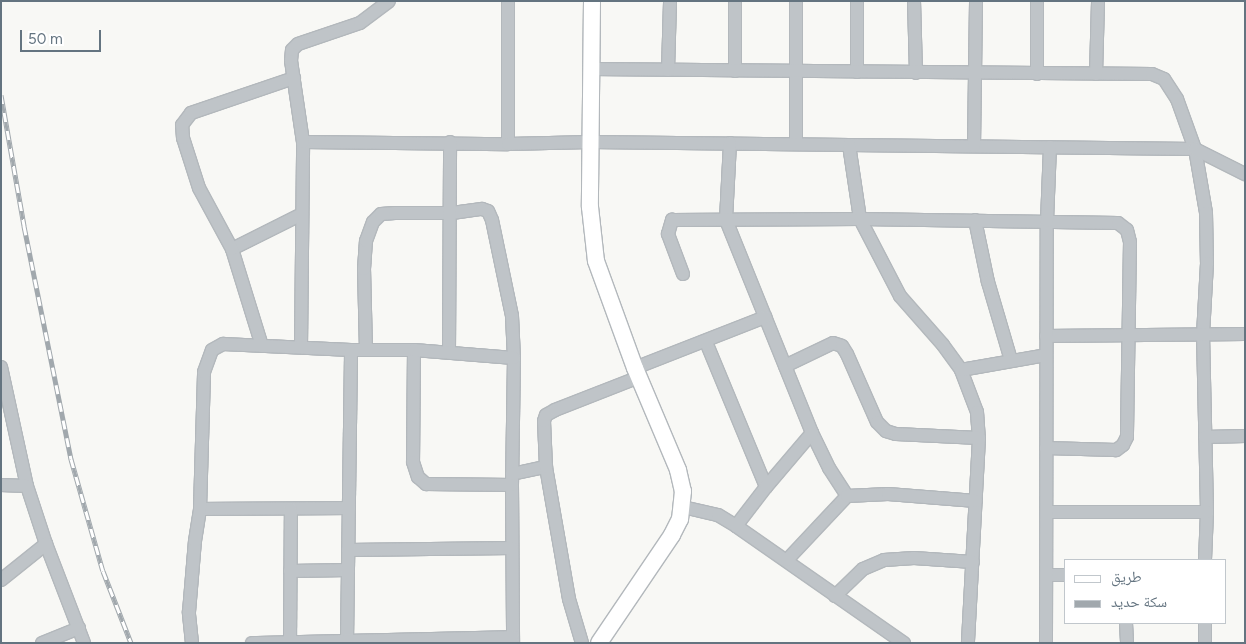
<!DOCTYPE html>
<meta charset="utf-8">
<style>
body{margin:0}
#map{position:relative;width:1246px;height:644px;overflow:hidden;background:#f8f8f5;font-family:Figtree,"Noto Naskh Arabic",sans-serif}
div>[style]{position:absolute}
[style*='--x']{left:calc(var(--x)*1px);top:calc(var(--y)*1px);width:calc(var(--w)*1px);rotate:calc(var(--a)*1deg)}
.roads{filter:drop-shadow(1px 0 #b3b8bc) drop-shadow(-1px 0 #b3b8bc) drop-shadow(0 1px #b3b8bc) drop-shadow(0 -1px #b3b8bc)}
.minor>*{height:12px;margin:-6px;padding:0 6px;transform-origin:6px;border-radius:6px;background:#bfc4c8}
.major>*{height:16px;margin:-8px;padding:0 8px;transform-origin:8px;border-radius:8px;background:#fff}
.rail>*{height:5px;margin-top:-2.5px;transform-origin:0;background:repeating-linear-gradient(90deg,#fff 0 9px,#a1a8ad 0 18px);box-sizing:border-box;border-block:1px solid #a1a8ad}
span{translate:-50% -50%;white-space:nowrap;text-align:center;line-height:1.15;-webkit-text-stroke:5px #fff;paint-order:stroke}
.frame{position:absolute;inset:0;border:2px solid #647480;pointer-events:none}
.legend{position:absolute;left:1064px;top:559px;width:162px;height:65px;box-sizing:border-box;background:#fff;border:1px solid #c1c7cc;margin:0;padding:6px 9px;list-style:none;font-size:15px;color:#647480}
.legend li{display:flex;align-items:center;gap:10px;height:25px}
.legend b{width:25px;border:1px solid #c1c7cc}
.scale{position:absolute;left:20px;top:30px;width:81px;height:22px;box-sizing:border-box;border:2px solid #647480;border-top:0;padding-left:6px;font-size:15px;line-height:18px;white-space:nowrap;color:#647480;-webkit-text-stroke:4px #fff;paint-order:stroke}
</style>
<div id="map">
<div class="roads">
<div class="minor">
<i style="--x:508;--y:1;--w:143;--a:90"></i>
<i style="--x:735;--y:1;--w:70;--a:90"></i>
<i style="--x:796;--y:1;--w:143;--a:90"></i>
<i style="--x:857;--y:1;--w:71;--a:90"></i>
<i style="--x:914;--y:1;--w:72;--a:88.4"></i>
<i style="--x:591;--y:69;--w:561;--a:0.51"></i>
<i style="--x:1152;--y:74;--w:13;--a:23"></i>
<i style="--x:1164;--y:79;--w:24;--a:57"></i>
<i style="--x:1177;--y:99;--w:53;--a:70.2"></i>
<i style="--x:1195;--y:149;--w:65;--a:80.2"></i>
<i style="--x:1206;--y:213;--w:50;--a:88.9"></i>
<i style="--x:1207;--y:263;--w:71;--a:93.2"></i>
<i style="--x:1203;--y:334;--w:178;--a:88.7"></i>
<i style="--x:1207;--y:512;--w:48;--a:92.4"></i>
<i style="--x:668;--y:70;--w:69;--a:-88.3"></i>
<i style="--x:1037;--y:74;--w:73;--a:-90"></i>
<i style="--x:1096;--y:74;--w:73;--a:-88.4"></i>
<i style="--x:303;--y:142;--w:205;--a:0.6"></i>
<i style="--x:508;--y:144;--w:82;--a:-1.4"></i>
<i style="--x:590;--y:142;--w:605;--a:0.66"></i>
<i style="--x:1195;--y:149;--w:56;--a:26.6"></i>
<i style="--x:730;--y:143;--w:77;--a:93"></i>
<i style="--x:726;--y:220;--w:230;--a:68"></i>
<i style="--x:812;--y:433;--w:39;--a:64"></i>
<i style="--x:829;--y:468;--w:33;--a:57"></i>
<i style="--x:849;--y:145;--w:75;--a:81.5"></i>
<i style="--x:860;--y:219;--w:87;--a:62.5"></i>
<i style="--x:900;--y:296;--w:65;--a:48.7"></i>
<i style="--x:943;--y:345;--w:31;--a:54"></i>
<i style="--x:961;--y:370;--w:45;--a:69.1"></i>
<i style="--x:977;--y:412;--w:26;--a:86"></i>
<i style="--x:979;--y:438;--w:205;--a:93.1"></i>
<i style="--x:974;--y:146;--w:145;--a:-89.2"></i>
<i style="--x:975;--y:220;--w:63;--a:78.2"></i>
<i style="--x:988;--y:282;--w:81;--a:73.6"></i>
<i style="--x:232;--y:249;--w:78;--a:-26.6"></i>
<i style="--x:683;--y:274;--w:43;--a:-110.6"></i>
<i style="--x:668;--y:234;--w:15;--a:-74"></i>
<i style="--x:672;--y:220;--w:188;--a:-0.3"></i>
<i style="--x:860;--y:219;--w:258;--a:0.9"></i>
<i style="--x:1118;--y:223;--w:11;--a:38"></i>
<i style="--x:1127;--y:230;--w:12;--a:76"></i>
<i style="--x:1130;--y:242;--w:195;--a:90.9"></i>
<i style="--x:1127;--y:437;--w:9;--a:117"></i>
<i style="--x:1123;--y:445;--w:9;--a:144"></i>
<i style="--x:1116;--y:450;--w:70;--a:-178.4"></i>
<i style="--x:1046;--y:336;--w:199;--a:-0.6"></i>
<i style="--x:706;--y:342;--w:157;--a:67.5"></i>
<i style="--x:262;--y:346;--w:102;--a:-107.2"></i>
<i style="--x:232;--y:249;--w:69;--a:-118.4"></i>
<i style="--x:199;--y:188;--w:52;--a:-107.7"></i>
<i style="--x:183;--y:138;--w:13;--a:-94"></i>
<i style="--x:182;--y:125;--w:15;--a:-53"></i>
<i style="--x:191;--y:113;--w:109;--a:-18.8"></i>
<i style="--x:301;--y:347;--w:205;--a:-89.4"></i>
<i style="--x:303;--y:142;--w:82;--a:-98.4"></i>
<i style="--x:291;--y:61;--w:11;--a:-85"></i>
<i style="--x:292;--y:50;--w:8;--a:-45"></i>
<i style="--x:298;--y:44;--w:65;--a:-18.7"></i>
<i style="--x:360;--y:23;--w:36;--a:-37"></i>
<i style="--x:366;--y:350;--w:81;--a:-91.4"></i>
<i style="--x:364;--y:269;--w:28;--a:-86"></i>
<i style="--x:366;--y:241;--w:20;--a:-70"></i>
<i style="--x:373;--y:222;--w:11;--a:-45"></i>
<i style="--x:381;--y:214;--w:14;--a:-4"></i>
<i style="--x:395;--y:213;--w:57;--a:0"></i>
<i style="--x:452;--y:213;--w:30;--a:-8"></i>
<i style="--x:482;--y:209;--w:6;--a:18"></i>
<i style="--x:488;--y:211;--w:10;--a:66"></i>
<i style="--x:492;--y:220;--w:98;--a:78.2"></i>
<i style="--x:512;--y:316;--w:42;--a:87.3"></i>
<i style="--x:514;--y:358;--w:127;--a:90.9"></i>
<i style="--x:512;--y:485;--w:158;--a:89.6"></i>
<i style="--x:414;--y:350;--w:112;--a:90.5"></i>
<i style="--x:413;--y:462;--w:16;--a:72"></i>
<i style="--x:418;--y:477;--w:11;--a:41"></i>
<i style="--x:426;--y:484;--w:86;--a:0.7"></i>
<i style="--x:449;--y:352;--w:210;--a:-89.7"></i>
<i style="--x:785;--y:366;--w:53;--a:-25.6"></i>
<i style="--x:833;--y:343;--w:9;--a:18"></i>
<i style="--x:842;--y:346;--w:9;--a:58"></i>
<i style="--x:847;--y:354;--w:74;--a:66.2"></i>
<i style="--x:877;--y:422;--w:13;--a:45"></i>
<i style="--x:886;--y:431;--w:10;--a:17"></i>
<i style="--x:896;--y:434;--w:83;--a:2.8"></i>
<i style="--x:1;--y:367;--w:122;--a:77.7"></i>
<i style="--x:27;--y:486;--w:61;--a:71.9"></i>
<i style="--x:46;--y:544;--w:106;--a:69"></i>
<i style="--x:635;--y:368;--w:140;--a:-21.4"></i>
<i style="--x:961;--y:370;--w:86;--a:-10"></i>
<i style="--x:1205;--y:437;--w:40;--a:-1.4"></i>
<i style="--x:512;--y:474;--w:35;--a:-12"></i>
<i style="--x:1;--y:485;--w:26;--a:2"></i>
<i style="--x:683;--y:507;--w:36;--a:13"></i>
<i style="--x:718;--y:515;--w:21;--a:31"></i>
<i style="--x:736;--y:526;--w:205;--a:34.9"></i>
<i style="--x:200;--y:509;--w:149;--a:-0.4"></i>
<i style="--x:1048;--y:512;--w:159;--a:0"></i>
<i style="--x:736;--y:526;--w:49;--a:-52.4"></i>
<i style="--x:766;--y:487;--w:71;--a:-49.6"></i>
<i style="--x:348;--y:550;--w:164;--a:-0.7"></i>
<i style="--x:787;--y:560;--w:88;--a:-46.8"></i>
<i style="--x:847;--y:496;--w:41;--a:-2.8"></i>
<i style="--x:888;--y:494;--w:88;--a:4.5"></i>
<i style="--x:290;--y:571;--w:58;--a:-1"></i>
<i style="--x:1047;--y:575;--w:18;--a:0"></i>
<i style="--x:1;--y:580;--w:58;--a:-38.7"></i>
<i style="--x:835;--y:596;--w:39;--a:-44"></i>
<i style="--x:863;--y:569;--w:23;--a:-23"></i>
<i style="--x:884;--y:560;--w:30;--a:-4"></i>
<i style="--x:914;--y:558;--w:59;--a:3.9"></i>
<i style="--x:1126;--y:623;--w:20;--a:87"></i>
<i style="--x:1205;--y:623;--w:20;--a:90"></i>
<i style="--x:347;--y:641;--w:291;--a:-89.2"></i>
<i style="--x:290;--y:642;--w:133;--a:-89.6"></i>
<i style="--x:42;--y:643;--w:40;--a:-22"></i>
<i style="--x:192;--y:643;--w:31;--a:-96"></i>
<i style="--x:189;--y:612;--w:71;--a:-85.2"></i>
<i style="--x:195;--y:541;--w:32;--a:-81"></i>
<i style="--x:200;--y:509;--w:137;--a:-88.3"></i>
<i style="--x:204;--y:372;--w:23;--a:-70"></i>
<i style="--x:212;--y:350;--w:13;--a:-29"></i>
<i style="--x:223;--y:344;--w:128;--a:2.7"></i>
<i style="--x:351;--y:350;--w:63;--a:0"></i>
<i style="--x:414;--y:350;--w:100;--a:4.6"></i>
<i style="--x:252;--y:643;--w:261;--a:-1.3"></i>
<i style="--x:582;--y:643;--w:46;--a:-106.5"></i>
<i style="--x:569;--y:599;--w:134;--a:-99.9"></i>
<i style="--x:546;--y:467;--w:46;--a:-92.5"></i>
<i style="--x:544;--y:421;--w:6;--a:-72"></i>
<i style="--x:546;--y:415;--w:10;--a:-29"></i>
<i style="--x:555;--y:410;--w:90;--a:-21.4"></i>
<i style="--x:1046;--y:643;--w:422;--a:-89.9"></i>
<i style="--x:1047;--y:221;--w:74;--a:-87.7"></i>
</div>
<div class="major">
<i style="--x:592;--y:1;--w:206;--a:90.6"></i>
<i style="--x:590;--y:207;--w:54;--a:83.7"></i>
<i style="--x:596;--y:261;--w:114;--a:70"></i>
<i style="--x:635;--y:368;--w:111;--a:67.1"></i>
<i style="--x:678;--y:470;--w:22;--a:77"></i>
<i style="--x:683;--y:491;--w:28;--a:96"></i>
<i style="--x:680;--y:519;--w:18;--a:117"></i>
<i style="--x:672;--y:535;--w:130;--a:124.1"></i>
</div>
</div>
<div class="rail">
<i style="--x:1;--y:95;--w:133;--a:80"></i>
<i style="--x:24;--y:226;--w:238;--a:78.6"></i>
<i style="--x:71;--y:459;--w:116;--a:74.1"></i>
<i style="--x:103;--y:571;--w:77;--a:68.7"></i>
</div>
<div class="frame"></div>
<ul class="legend">
<li><b style="height:6px;background:#fff"></b>طريق</li>
<li><b style="height:6px;background:#a1a8ad"></b>سكة حديد</li>
</ul>
<div class="scale">50 m</div>
</div>
